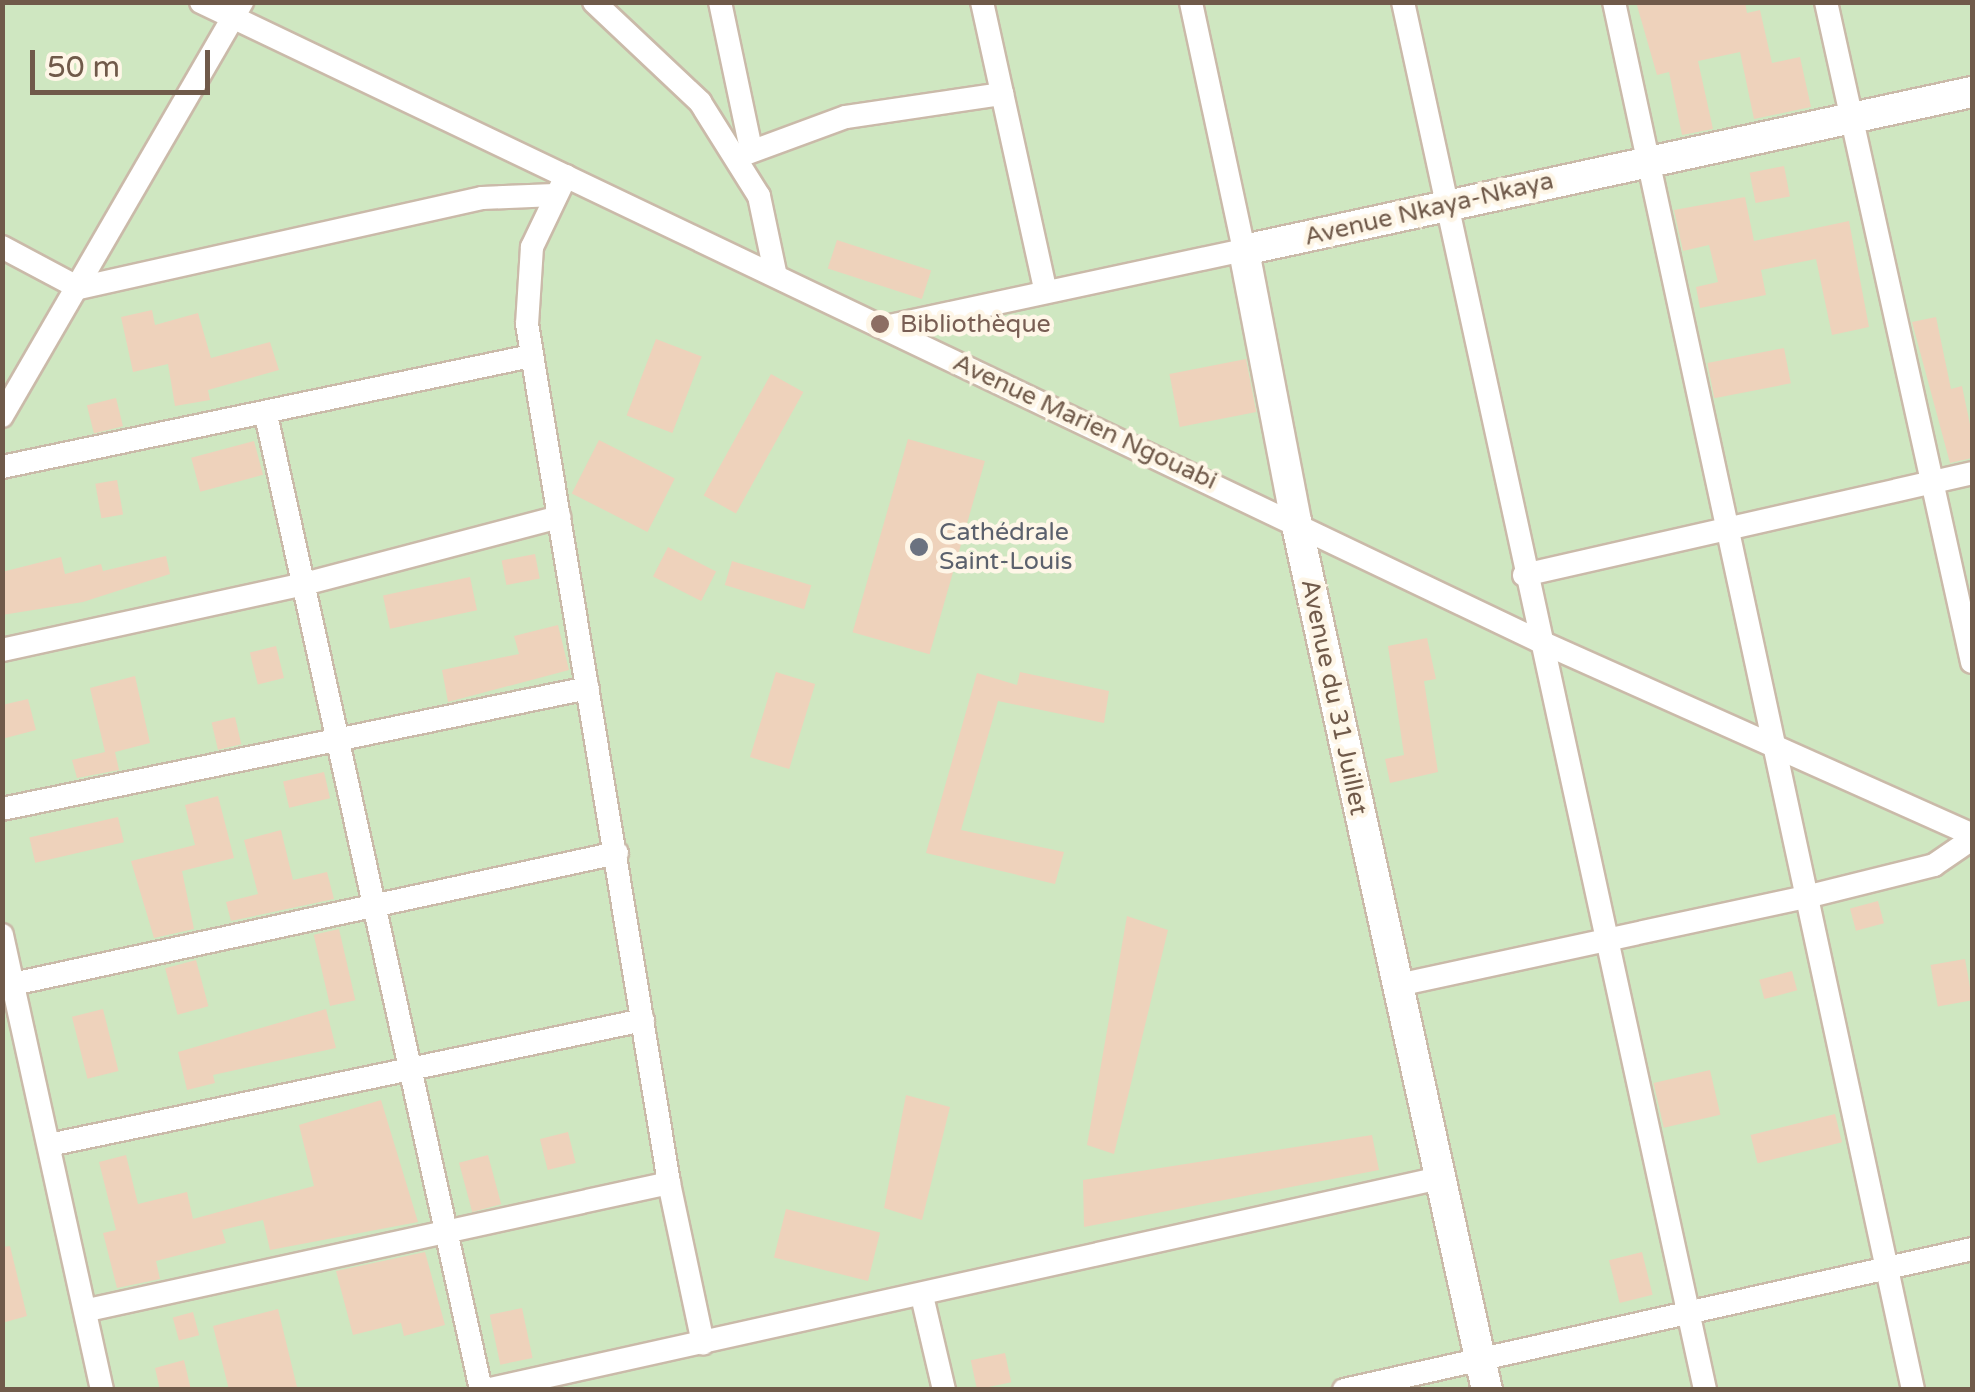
<!DOCTYPE html>
<meta charset="utf-8">
<style>
body{margin:0}
#map{position:relative;width:1975px;height:1392px;overflow:hidden;background:#fbf2e2;font-family:"Varela Round",sans-serif}
div>[style]{position:absolute}
[style*='--x']{left:calc(var(--x)*1px);top:calc(var(--y)*1px);width:calc(var(--w)*1px);rotate:calc(var(--a)*1deg)}
.green>*{inset:0;background:#cfe7c1;transform-origin:0 0}
.building>*{inset:0;background:#eed2bb;transform-origin:0 0}
.roads{filter:drop-shadow(2px 0 #cabaa9) drop-shadow(-2px 0 #cabaa9) drop-shadow(0 2px #cabaa9) drop-shadow(0 -2px #cabaa9)}
.minor>*{height:22px;margin:-11px;padding:0 11px;transform-origin:11px;border-radius:11px;background:#fff}
.tertiary>*{height:30px;margin:-15px;padding:0 15px;transform-origin:15px;border-radius:15px;background:#fff}
.dots>*{width:28px;height:28px;translate:-50% -50%;box-sizing:border-box;border:5px solid #fef6e7;border-radius:50%}
span{translate:-50% -50%;white-space:nowrap;text-align:center;line-height:1.15;-webkit-text-stroke:9px #fef6e7;paint-order:stroke}
.street-label{font-size:25px;color:#705a4a}
.education-label{font-size:25px;color:#785e54}
.left{translate:0 -50%;text-align:left}
.worship-label{font-size:25px;color:#5b616d}
.frame{position:absolute;inset:0;border:5px solid #705a4a;pointer-events:none}
.scale{position:absolute;left:30px;top:50px;width:180px;height:45px;box-sizing:border-box;border:5px solid #705a4a;border-top:0;padding-left:12px;font-size:30px;line-height:35px;white-space:nowrap;color:#705a4a;-webkit-text-stroke:8px #fef6e7;paint-order:stroke}
</style>
<div id="map">
<div class="green">
<i style="left:3px;top:3px;width:1969px;height:1387px"></i>
</div>
<div class="building">
<i style="clip-path:polygon(1636px 2px,1745px 2px,1747px 13px,1760px 10px,1772px 63px,1800px 57px,1811px 107px,1754px 119px,1740px 52px,1698px 61px,1713px 129px,1682px 135px,1669px 72px,1657px 75px)"></i>
<i style="left:1784px;top:166px;width:31px;height:35px;rotate:79deg"></i>
<i style="clip-path:polygon(1745px 197px,1754px 241px,1849px 221px,1869px 327px,1832px 335px,1816px 259px,1761px 270px,1766px 295px,1700px 308px,1696px 287px,1718px 282px,1709px 245px,1683px 251px,1674px 210px)"></i>
<i style="left:837px;top:240px;width:99px;height:30px;rotate:18deg"></i>
<i style="clip-path:polygon(152px 310px,155px 325px,198px 313px,211px 358px,270px 342px,279px 370px,208px 390px,210px 400px,175px 406px,168px 364px,133px 372px,121px 317px)"></i>
<i style="clip-path:polygon(1936px 317px,1951px 389px,1962px 386px,1972px 434px,1972px 458px,1950px 463px,1912px 322px)"></i>
<i style="left:656px;top:339px;width:49px;height:82px;rotate:21deg"></i>
<i style="left:1784px;top:348px;width:36px;height:78px;rotate:79deg"></i>
<i style="left:1246px;top:359px;width:54px;height:78px;rotate:79deg"></i>
<i style="left:771px;top:374px;width:37px;height:139px;rotate:29deg"></i>
<i style="left:116px;top:398px;width:29px;height:30px;rotate:76deg"></i>
<i style="left:908px;top:439px;width:80px;height:201px;rotate:16deg"></i>
<i style="left:599px;top:440px;width:85px;height:60px;rotate:27deg"></i>
<i style="left:254px;top:441px;width:35px;height:65px;rotate:75deg"></i>
<i style="left:117px;top:480px;width:35px;height:22px;rotate:80deg"></i>
<i style="left:668px;top:547px;width:54px;height:33px;rotate:27deg"></i>
<i style="left:535px;top:554px;width:25px;height:34px;rotate:79deg"></i>
<i style="clip-path:polygon(166px 556px,170px 574px,83px 602px,2px 615px,2px 572px,61px 557px,65px 574px,101px 564px,103px 571px)"></i>
<i style="left:732px;top:561px;width:83px;height:25px;rotate:17deg"></i>
<i style="left:470px;top:577px;width:34px;height:89px;rotate:78deg"></i>
<i style="clip-path:polygon(558px 625px,569px 670px,448px 702px,442px 670px,519px 654px,514px 636px)"></i>
<i style="clip-path:polygon(1427px 638px,1436px 679px,1424px 681px,1438px 772px,1390px 783px,1385px 759px,1404px 755px,1388px 646px)"></i>
<i style="left:276px;top:646px;width:33px;height:27px;rotate:76deg"></i>
<i style="left:776px;top:672px;width:41px;height:89px;rotate:17deg"></i>
<i style="clip-path:polygon(1020px 672px,1109px 691px,1104px 723px,998px 701px,961px 830px,1064px 852px,1055px 884px,926px 853px,977px 673px,1017px 685px)"></i>
<i style="clip-path:polygon(135px 676px,150px 743px,115px 752px,119px 770px,77px 778px,72px 760px,105px 752px,90px 688px)"></i>
<i style="clip-path:polygon(28px 699px,36px 730px,2px 739px,2px 705px)"></i>
<i style="left:235px;top:717px;width:28px;height:24px;rotate:77deg"></i>
<i style="left:324px;top:772px;width:27px;height:42px;rotate:77deg"></i>
<i style="clip-path:polygon(218px 796px,234px 858px,182px 871px,194px 929px,154px 938px,131px 861px,195px 845px,185px 805px)"></i>
<i style="left:118px;top:817px;width:26px;height:91px;rotate:77deg"></i>
<i style="clip-path:polygon(281px 830px,293px 880px,327px 872px,334px 899px,231px 921px,226px 902px,258px 894px,244px 840px)"></i>
<i style="left:1878px;top:901px;width:23px;height:29px;rotate:75deg"></i>
<i style="clip-path:polygon(1127px 916px,1168px 930px,1114px 1154px,1087px 1145px)"></i>
<i style="left:339px;top:929px;width:73px;height:26px;rotate:77deg"></i>
<i style="left:1965px;top:959px;width:42px;height:35px;rotate:80deg"></i>
<i style="left:196px;top:960px;width:48px;height:32px;rotate:75deg"></i>
<i style="left:1792px;top:971px;width:20px;height:34px;rotate:75deg"></i>
<i style="left:103px;top:1009px;width:64px;height:32px;rotate:76deg"></i>
<i style="clip-path:polygon(326px 1009px,336px 1048px,213px 1075px,215px 1083px,187px 1090px,178px 1052px)"></i>
<i style="left:1710px;top:1070px;width:46px;height:58px;rotate:77deg"></i>
<i style="clip-path:polygon(906px 1095px,950px 1107px,922px 1220px,884px 1208px)"></i>
<i style="clip-path:polygon(381px 1100px,418px 1222px,270px 1250px,263px 1220px,222px 1230px,226px 1243px,156px 1261px,160px 1279px,117px 1288px,103px 1233px,116px 1230px,99px 1162px,126px 1155px,138px 1204px,187px 1192px,193px 1219px,314px 1186px,299px 1125px)"></i>
<i style="left:1835px;top:1114px;width:29px;height:87px;rotate:76deg"></i>
<i style="left:568px;top:1132px;width:32px;height:29px;rotate:76deg"></i>
<i style="clip-path:polygon(1372px 1135px,1379px 1170px,1084px 1227px,1083px 1180px)"></i>
<i style="left:488px;top:1155px;width:51px;height:30px;rotate:75deg"></i>
<i style="left:786px;top:1209px;width:97px;height:50px;rotate:14deg"></i>
<i style="clip-path:polygon(10px 1246px,27px 1316px,2px 1323px,2px 1247px)"></i>
<i style="clip-path:polygon(425px 1252px,445px 1325px,404px 1336px,401px 1323px,353px 1335px,336px 1271px)"></i>
<i style="left:1642px;top:1252px;width:44px;height:34px;rotate:76deg"></i>
<i style="left:522px;top:1308px;width:51px;height:33px;rotate:78deg"></i>
<i style="clip-path:polygon(278px 1309px,297px 1387px,229px 1390px,213px 1326px)"></i>
<i style="left:193px;top:1312px;width:24px;height:21px;rotate:75deg"></i>
<i style="left:1005px;top:1353px;width:30px;height:35px;rotate:78deg"></i>
<i style="clip-path:polygon(184px 1360px,191px 1390px,160px 1390px,155px 1368px)"></i>
</div>
<div class="roads">
<div class="minor">
<i style="--x:201;--y:2;--w:1483;--a:25.53"></i>
<i style="--x:1539;--y:641;--w:474;--a:24.1"></i>
<i style="--x:594;--y:2;--w:146;--a:43.3"></i>
<i style="--x:700;--y:102;--w:111;--a:57.9"></i>
<i style="--x:759;--y:196;--w:78;--a:78.1"></i>
<i style="--x:720;--y:2;--w:150;--a:78.1"></i>
<i style="--x:982;--y:2;--w:293;--a:77.6"></i>
<i style="--x:1403;--y:2;--w:1420;--a:77.72"></i>
<i style="--x:1614;--y:2;--w:1420;--a:77.84"></i>
<i style="--x:1826;--y:2;--w:676;--a:77.53"></i>
<i style="--x:737;--y:157;--w:116;--a:-20.2"></i>
<i style="--x:846;--y:117;--w:158;--a:-8.4"></i>
<i style="--x:566;--y:176;--w:79;--a:115.6"></i>
<i style="--x:532;--y:247;--w:77;--a:93.7"></i>
<i style="--x:527;--y:324;--w:871;--a:80.61"></i>
<i style="--x:669;--y:1183;--w:164;--a:78"></i>
<i style="--x:2;--y:247;--w:87;--a:28"></i>
<i style="--x:79;--y:288;--w:413;--a:-12.6"></i>
<i style="--x:482;--y:198;--w:73;--a:-2.4"></i>
<i style="--x:885;--y:327;--w:367;--a:-12.1"></i>
<i style="--x:1244;--y:250;--w:254;--a:-102.1"></i>
<i style="--x:266;--y:415;--w:998;--a:77.56"></i>
<i style="--x:2;--y:416;--w:479;--a:-59.9"></i>
<i style="--x:2;--y:467;--w:541;--a:-11.85"></i>
<i style="--x:1524;--y:575;--w:459;--a:-12.8"></i>
<i style="--x:2;--y:650;--w:309;--a:-12.3"></i>
<i style="--x:304;--y:584;--w:264;--a:-14.7"></i>
<i style="--x:2;--y:809;--w:598;--a:-11.67"></i>
<i style="--x:2;--y:935;--w:466;--a:77.6"></i>
<i style="--x:13;--y:984;--w:618;--a:-12.24"></i>
<i style="--x:1398;--y:985;--w:417;--a:-12.2"></i>
<i style="--x:1806;--y:897;--w:132;--a:-14"></i>
<i style="--x:1934;--y:865;--w:46;--a:-34.4"></i>
<i style="--x:49;--y:1145;--w:607;--a:-11.88"></i>
<i style="--x:922;--y:1296;--w:97;--a:76.8"></i>
<i style="--x:88;--y:1310;--w:595;--a:-12.33"></i>
<i style="--x:486;--y:1390;--w:977;--a:-12.53"></i>
<i style="--x:1344;--y:1390;--w:644;--a:-12.65"></i>
</div>
<div class="tertiary">
<i style="--x:1487;--y:1390;--w:890;--a:-102.4"></i>
<i style="--x:1296;--y:521;--w:276;--a:-100.9"></i>
<i style="--x:1244;--y:250;--w:745;--a:-12.25"></i>
</div>
</div>
<div class="dots">
<i style="left:880px;top:324px;background:#8d6e63"></i>
<i style="left:919px;top:547px;background:#6b7280"></i>
</div>
<div class="street-label">
<span style="left:1429px;top:209px;rotate:-13deg">Avenue Nkaya-Nkaya</span>
<span style="left:1085px;top:422px;rotate:25deg">Avenue Marien Ngouabi</span>
<span style="left:1334px;top:697px;rotate:78deg">Avenue du 31 Juillet</span>
</div>
<div class="education-label">
<span class="left" style="left:900px;top:324px">Bibliothèque</span>
</div>
<div class="worship-label">
<span class="left" style="left:939px;top:547px">Cathédrale<br>Saint-Louis</span>
</div>
<div class="frame"></div>
<div class="scale">50 m</div>
</div>
